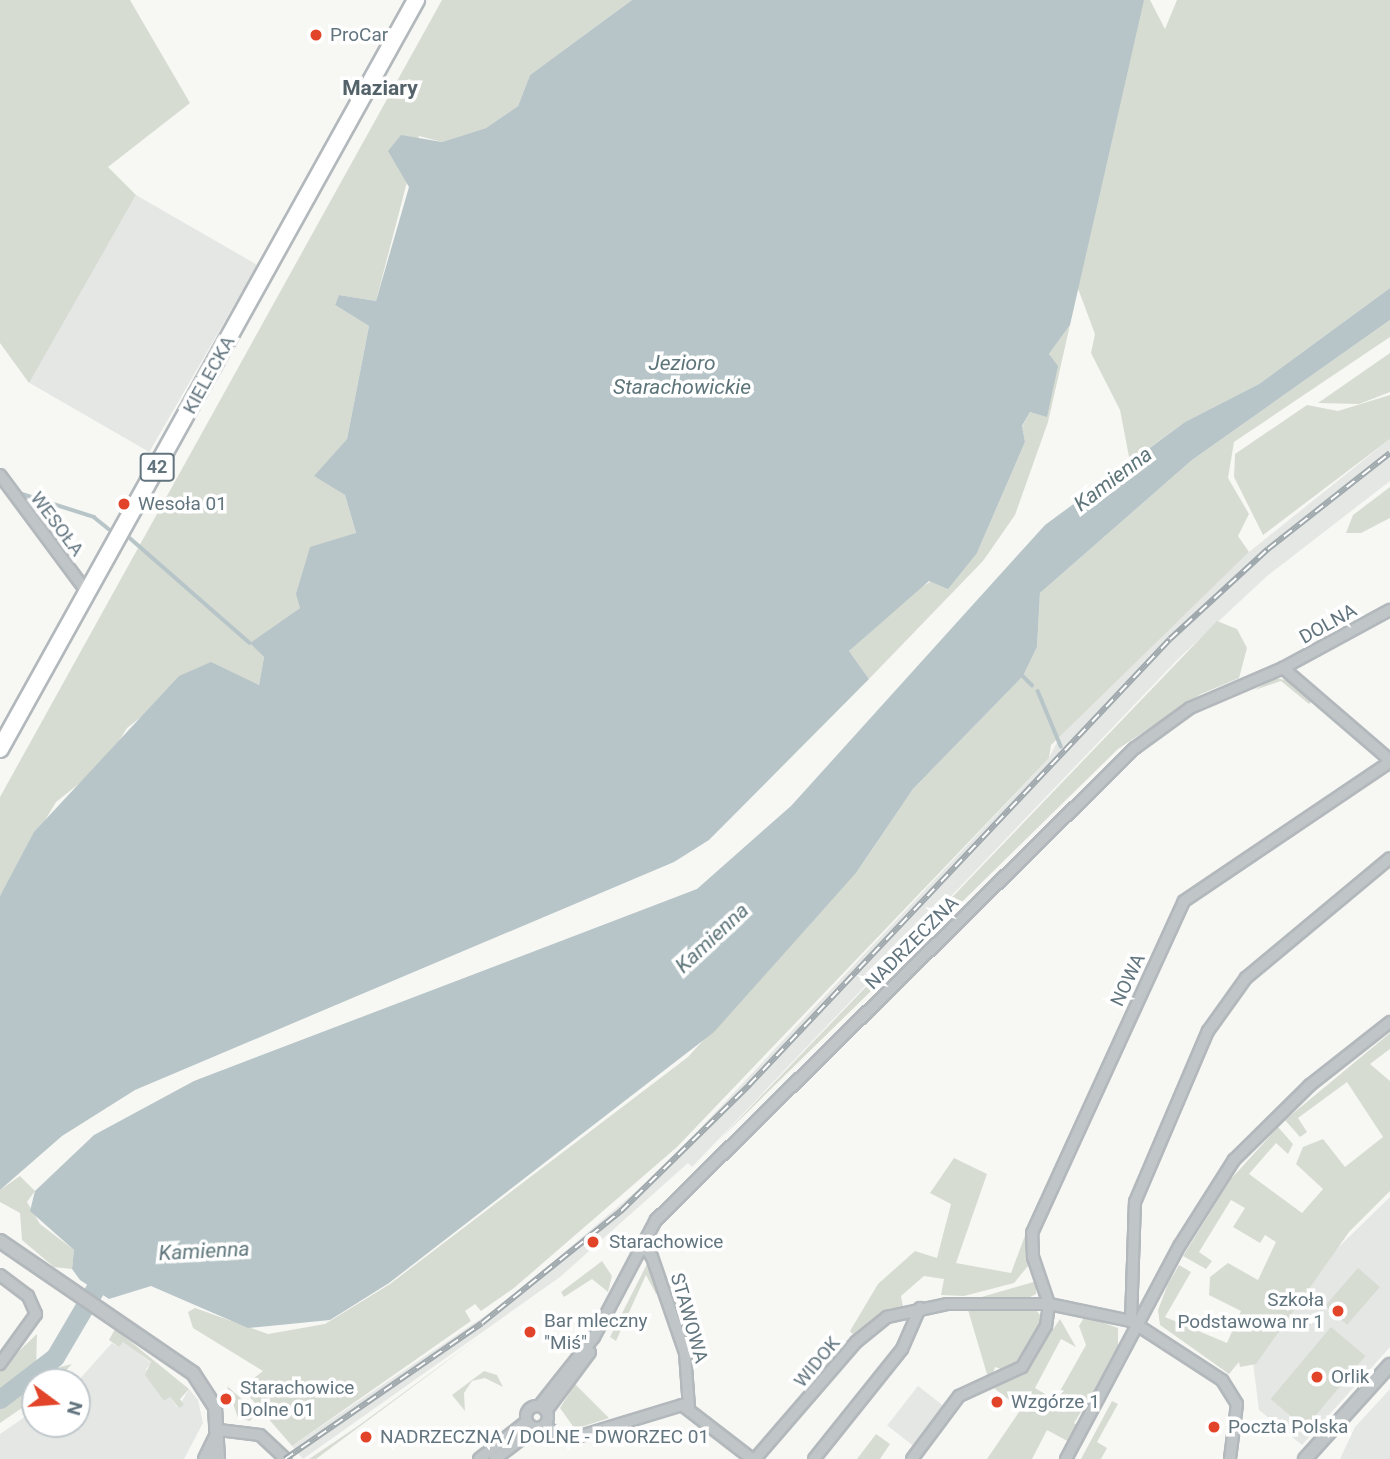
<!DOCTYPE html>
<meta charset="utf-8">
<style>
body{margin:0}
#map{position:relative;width:1390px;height:1459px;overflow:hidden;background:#f7f7f4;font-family:Roboto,sans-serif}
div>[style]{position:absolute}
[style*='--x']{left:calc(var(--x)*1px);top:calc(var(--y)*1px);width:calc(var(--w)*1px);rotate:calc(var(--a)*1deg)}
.built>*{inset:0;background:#e5e7e5;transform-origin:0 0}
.green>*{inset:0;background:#d7dcd3;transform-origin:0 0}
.water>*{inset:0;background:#b7c5c8}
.stream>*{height:3.5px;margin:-1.75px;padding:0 1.75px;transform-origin:1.75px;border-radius:1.75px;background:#b7c5c8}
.river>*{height:19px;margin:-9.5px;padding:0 9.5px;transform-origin:9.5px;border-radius:9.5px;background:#b7c5c8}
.roads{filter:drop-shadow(2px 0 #b2b8bb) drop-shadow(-2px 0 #b2b8bb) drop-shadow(0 2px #b2b8bb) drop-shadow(0 -2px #b2b8bb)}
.minor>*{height:10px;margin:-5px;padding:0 5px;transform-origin:5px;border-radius:5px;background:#c0c5c8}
.minor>.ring{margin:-5px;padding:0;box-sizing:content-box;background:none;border:10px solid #c0c5c8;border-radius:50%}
.tertiary>*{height:12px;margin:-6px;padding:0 6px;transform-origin:6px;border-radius:6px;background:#c0c5c8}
.primary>*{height:16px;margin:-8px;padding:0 8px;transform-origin:8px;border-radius:8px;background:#fff}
.rail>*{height:6px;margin-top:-3px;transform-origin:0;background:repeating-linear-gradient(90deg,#fff 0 10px,#9fa8ac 0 20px);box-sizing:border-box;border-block:2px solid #9fa8ac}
.dots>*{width:19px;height:19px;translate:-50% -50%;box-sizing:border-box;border:4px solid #fff;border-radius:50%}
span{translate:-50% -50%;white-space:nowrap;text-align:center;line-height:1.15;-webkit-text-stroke:7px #fff;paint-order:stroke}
.shield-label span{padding:2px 5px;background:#fff;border:2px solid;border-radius:5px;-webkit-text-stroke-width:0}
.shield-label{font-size:18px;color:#62757f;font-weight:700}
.poi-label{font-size:19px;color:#62757f}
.left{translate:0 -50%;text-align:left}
.right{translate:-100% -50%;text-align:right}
.street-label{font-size:19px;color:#62757f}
.neighbourhood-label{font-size:21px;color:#54626a;font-weight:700}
.water-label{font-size:21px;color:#5d757a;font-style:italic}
.north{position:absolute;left:21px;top:1368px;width:70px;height:70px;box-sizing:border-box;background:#fff;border:2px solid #c0c8cc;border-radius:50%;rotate:106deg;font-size:19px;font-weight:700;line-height:28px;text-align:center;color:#62757f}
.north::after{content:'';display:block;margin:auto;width:24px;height:32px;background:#e24429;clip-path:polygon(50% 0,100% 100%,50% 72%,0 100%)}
</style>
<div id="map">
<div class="built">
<i style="left:136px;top:195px;width:140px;height:216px;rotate:30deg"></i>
<i style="clip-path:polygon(1390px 439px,1390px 481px,1267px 576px,1178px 659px,692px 1167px,688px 1163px,560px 1277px,303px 1459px,292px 1446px,507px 1301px,661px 1170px,1049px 758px,1061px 734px,1249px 552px)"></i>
<i style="clip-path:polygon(1390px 1197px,1390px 1347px,1302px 1445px,1259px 1410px,1253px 1362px,1310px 1275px)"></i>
<i style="clip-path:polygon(123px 1341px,151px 1363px,146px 1369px,164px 1401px,170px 1397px,178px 1408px,189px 1389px,198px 1400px,203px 1423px,184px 1459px,0 1459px,0 1434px,35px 1410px,35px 1424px,77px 1424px,77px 1382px,112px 1343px,119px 1347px)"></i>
<i style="left:918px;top:1386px;width:34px;height:50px;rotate:38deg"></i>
<i style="clip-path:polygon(1390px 1389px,1390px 1459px,1340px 1459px,1355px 1427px)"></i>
</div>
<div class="green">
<i style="clip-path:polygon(0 0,130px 0,190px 103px,108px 167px,136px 195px,29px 383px,0 343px)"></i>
<i style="clip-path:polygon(442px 0,632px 0,530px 75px,518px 106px,486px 128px,442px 142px,419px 136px,376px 301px,339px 295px,335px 305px,369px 326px,347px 439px,315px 476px,345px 495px,356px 533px,332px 545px,300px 608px,251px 643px,264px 657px,259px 685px,211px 663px,127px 728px,106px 762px,56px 802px,0 896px,0 797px)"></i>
<i style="clip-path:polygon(970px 0,1150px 0,1165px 29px,1177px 0,1390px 0,1390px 288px,1259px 384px,1185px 422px,1130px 462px,1120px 410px,1091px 353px,1095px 334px)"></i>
<i style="clip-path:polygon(1390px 320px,1390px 337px,1234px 442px,1228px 478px,1249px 514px,1238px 536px,1249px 552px,1051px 745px,1049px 758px,677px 1147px,514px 1288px,481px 1311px,475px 1304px,465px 1311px,471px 1321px,292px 1446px,242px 1388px,263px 1371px,193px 1328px,188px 1312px,195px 1308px,268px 1334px,325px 1324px,390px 1284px,688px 1057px,856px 873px,913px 789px,1023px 676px,1037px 647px,1040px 593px,1192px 460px)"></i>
<i style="clip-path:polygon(1070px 325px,1048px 422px,1015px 515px,983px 561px,869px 679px,849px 651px,912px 593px,977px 553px,1025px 442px,1022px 427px,1030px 412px,1047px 416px,1049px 354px)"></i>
<i style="clip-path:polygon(1390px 353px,1390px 392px,1359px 404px,1318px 403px)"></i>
<i style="clip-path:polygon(1390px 395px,1390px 439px,1263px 535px,1234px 477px,1235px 454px,1307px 405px,1338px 411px)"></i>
<i style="clip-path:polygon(1390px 487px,1390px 518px,1361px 533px,1346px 533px,1353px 515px)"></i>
<i style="clip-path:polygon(1217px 621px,1237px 629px,1247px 648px,1239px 678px,1201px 694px,1118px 749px,719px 1140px)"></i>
<i style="clip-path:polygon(1274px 678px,1293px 681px,1314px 699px,1309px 704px,1281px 681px,1255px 690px)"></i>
<i style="clip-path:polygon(1390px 1033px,1390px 1049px,1370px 1064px,1390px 1081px,1390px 1191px,1349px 1232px,1256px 1364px,1240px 1367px,1239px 1362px,1229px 1374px,1160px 1325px,1158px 1310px,1168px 1284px,1179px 1265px,1191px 1272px,1165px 1317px,1227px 1343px,1241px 1311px,1209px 1295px,1210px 1277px,1228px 1263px,1258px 1280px,1276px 1242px,1265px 1235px,1260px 1243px,1233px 1227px,1245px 1208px,1231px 1200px,1199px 1252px,1212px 1261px,1206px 1269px,1183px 1256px,1231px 1179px,1278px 1127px,1293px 1144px,1288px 1154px,1276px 1143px,1249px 1174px,1302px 1213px,1323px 1189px,1296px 1164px,1303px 1147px,1323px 1139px,1345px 1167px,1383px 1137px,1347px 1082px,1298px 1118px,1307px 1132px,1300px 1137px,1285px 1120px)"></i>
<i style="clip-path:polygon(954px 1158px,987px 1174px,956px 1263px,1011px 1273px,1026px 1233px,1028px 1266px,1014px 1283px,964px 1296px,941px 1295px,944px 1279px,924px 1276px,901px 1296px,903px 1307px,874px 1318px,855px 1337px,850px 1331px,878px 1284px,915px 1251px,937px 1258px,951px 1204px,930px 1193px)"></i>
<i style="clip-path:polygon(20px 1176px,35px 1191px,27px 1202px,40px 1224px,74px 1250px,72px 1269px,54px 1267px,22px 1240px,20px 1213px,0 1202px,0 1190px)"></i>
<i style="clip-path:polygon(602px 1261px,612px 1276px,608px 1292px,592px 1279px,564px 1297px,561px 1292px)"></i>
<i style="clip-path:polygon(648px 1262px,662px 1292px,656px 1294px,646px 1275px,616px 1341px,610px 1337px)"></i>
<i style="left:1358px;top:1268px;width:29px;height:50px;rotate:41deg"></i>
<i style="clip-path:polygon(1037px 1281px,1036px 1294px,1026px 1299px,971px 1300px)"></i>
<i style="clip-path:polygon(968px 1310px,1036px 1310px,1045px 1321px,1022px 1362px,1010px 1372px,995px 1367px,993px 1373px,1002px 1376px,989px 1381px)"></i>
<i style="clip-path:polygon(1085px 1316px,1118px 1328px,1118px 1353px,1074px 1423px,1080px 1427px,1071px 1443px,1047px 1430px,1032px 1459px,987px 1459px,1021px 1409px,994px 1388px,1026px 1370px,1060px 1319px,1076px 1347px,1061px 1339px,1035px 1388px,1055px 1400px,1086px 1345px,1079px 1326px)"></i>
<i style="left:1331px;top:1327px;width:45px;height:94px;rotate:40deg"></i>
<i style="clip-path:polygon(115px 1329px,189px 1389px,180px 1399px,184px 1405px,179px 1408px,170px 1397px,164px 1401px,145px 1375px,151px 1362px,123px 1342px,119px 1347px,109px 1340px)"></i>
<i style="clip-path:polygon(37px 1334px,36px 1373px,72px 1364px,55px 1382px,35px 1382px,35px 1399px,0 1423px,0 1369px)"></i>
<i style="clip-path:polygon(481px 1336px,316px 1459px,309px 1459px,358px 1426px)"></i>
<i style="clip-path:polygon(484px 1371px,497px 1375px,503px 1387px,485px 1378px,472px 1381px,464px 1393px,465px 1411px,452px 1395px)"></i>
<i style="clip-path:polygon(575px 1384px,609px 1418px,575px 1429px,560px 1408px)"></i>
<i style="clip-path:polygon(227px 1386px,256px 1412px,250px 1421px,238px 1418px)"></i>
<i style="clip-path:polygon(1112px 1401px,1118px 1404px,1097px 1442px,1107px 1448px,1101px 1459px,1081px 1459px)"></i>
<i style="clip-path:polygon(876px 1434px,890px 1444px,880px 1459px,857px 1459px)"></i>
</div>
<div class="water">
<i style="clip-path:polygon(632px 0,1144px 0,1070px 325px,1049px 354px,1058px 366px,1047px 417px,1030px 412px,1022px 426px,1025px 442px,977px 553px,948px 589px,929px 581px,849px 651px,869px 679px,709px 840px,674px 862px,135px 1090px,62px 1136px,0 1190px,0 896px,34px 832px,179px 676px,211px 662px,259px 685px,264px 657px,250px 643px,300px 608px,296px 594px,310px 547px,356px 533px,345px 495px,314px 476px,347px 439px,369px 326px,335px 305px,339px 295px,376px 301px,409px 187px,388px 151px,401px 135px,442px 142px,486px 128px,518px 106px,530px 75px)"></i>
<i style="clip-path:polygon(1390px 288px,1390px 320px,1192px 460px,1040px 593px,1037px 647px,1023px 676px,913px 789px,856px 873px,714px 1032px,389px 1283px,330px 1320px,248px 1328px,151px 1286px,109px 1299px,80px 1280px,72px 1269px,74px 1250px,30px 1211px,35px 1191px,94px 1135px,194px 1081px,697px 889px,791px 806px,1045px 525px,1185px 422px,1259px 384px)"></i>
</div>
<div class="stream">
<i style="--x:19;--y:493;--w:79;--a:17.7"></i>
<i style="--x:94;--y:517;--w:19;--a:39"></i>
<i style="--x:130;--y:538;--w:159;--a:41.2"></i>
<i style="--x:1023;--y:676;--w:13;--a:45"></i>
<i style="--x:1038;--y:691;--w:60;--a:67.3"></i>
</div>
<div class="river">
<i style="--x:0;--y:1399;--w:69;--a:-37.4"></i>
<i style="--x:55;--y:1357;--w:81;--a:-59.6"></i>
<i style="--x:96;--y:1287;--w:23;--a:-29"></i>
</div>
<div class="roads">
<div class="minor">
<i style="--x:0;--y:475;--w:146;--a:53.4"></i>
<i style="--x:1283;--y:668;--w:141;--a:40.7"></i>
<i style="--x:641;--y:1243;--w:18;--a:52"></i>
<i style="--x:652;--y:1257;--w:102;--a:71"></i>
<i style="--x:685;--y:1353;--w:54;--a:85.8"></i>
<i style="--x:0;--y:1275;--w:35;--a:37"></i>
<i style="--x:28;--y:1296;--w:20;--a:66"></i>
<i style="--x:36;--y:1314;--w:62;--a:125.8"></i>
<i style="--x:1131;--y:1321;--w:119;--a:-88.1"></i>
<i style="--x:1135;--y:1202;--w:186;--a:-66.9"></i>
<i style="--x:1208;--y:1031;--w:65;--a:-54.4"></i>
<i style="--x:1246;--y:978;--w:187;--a:-39.8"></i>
<i class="ring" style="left:526px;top:1406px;width:12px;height:12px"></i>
<i style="--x:539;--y:1406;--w:88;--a:-51.4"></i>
<i style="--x:594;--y:1337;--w:132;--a:-62.1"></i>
<i style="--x:656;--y:1220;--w:672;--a:-44.58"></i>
<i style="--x:1135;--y:748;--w:68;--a:-36"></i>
<i style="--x:1190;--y:708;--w:101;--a:-23.3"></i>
<i style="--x:1283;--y:668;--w:122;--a:-28.5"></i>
<i style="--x:547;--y:1410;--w:72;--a:-53.4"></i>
<i style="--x:545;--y:1425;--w:18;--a:41"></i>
<i style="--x:559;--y:1437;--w:18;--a:0"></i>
<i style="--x:577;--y:1437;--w:110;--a:-16.9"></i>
<i style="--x:682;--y:1405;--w:88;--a:37.6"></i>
<i style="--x:219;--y:1430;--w:41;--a:7"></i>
<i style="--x:260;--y:1435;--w:35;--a:43"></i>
<i style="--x:479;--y:1459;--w:61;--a:-38.4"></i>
<i style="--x:495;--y:1459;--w:51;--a:-37.1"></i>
<i style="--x:755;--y:1459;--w:155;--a:-49.2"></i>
<i style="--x:856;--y:1342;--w:40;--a:-39"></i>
<i style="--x:887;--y:1317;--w:61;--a:-12.2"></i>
<i style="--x:947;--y:1304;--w:102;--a:0"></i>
<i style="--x:1049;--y:1304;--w:84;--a:11.7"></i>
<i style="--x:1131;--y:1321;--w:108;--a:33"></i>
<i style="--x:1222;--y:1380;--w:28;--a:58"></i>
<i style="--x:1237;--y:1404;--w:55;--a:97.3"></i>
<i style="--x:814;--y:1459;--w:141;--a:-51.3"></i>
<i style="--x:902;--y:1349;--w:45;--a:-66.3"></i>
<i style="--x:912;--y:1459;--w:79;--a:-53.3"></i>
<i style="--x:959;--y:1396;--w:69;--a:-24.7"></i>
<i style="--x:1022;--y:1367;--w:48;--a:-59.7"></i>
<i style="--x:1046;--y:1326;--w:22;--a:-82"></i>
<i style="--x:1049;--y:1304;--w:50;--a:-108.8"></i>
<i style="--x:1033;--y:1257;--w:24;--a:-92"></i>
<i style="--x:1032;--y:1233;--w:365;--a:-65.4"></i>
<i style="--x:1184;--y:901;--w:249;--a:-34"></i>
<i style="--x:1066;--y:1459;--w:242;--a:-62"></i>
<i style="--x:1180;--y:1245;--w:101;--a:-57.6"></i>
<i style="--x:1234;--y:1160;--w:107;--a:-44.6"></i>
<i style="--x:1310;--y:1085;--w:102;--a:-38.2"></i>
</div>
<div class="tertiary">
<i style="--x:0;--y:1241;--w:234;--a:34.4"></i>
<i style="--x:193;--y:1373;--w:40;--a:57.1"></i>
<i style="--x:215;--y:1407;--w:52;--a:86.7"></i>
<i style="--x:205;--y:1459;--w:32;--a:-64"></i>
<i style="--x:1305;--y:1459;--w:127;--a:-47.9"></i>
</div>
<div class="primary">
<i style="--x:0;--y:749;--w:857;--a:-60.95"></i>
</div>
</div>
<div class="rail">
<i style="--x:285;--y:1459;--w:239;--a:-34.6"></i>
<i style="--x:482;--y:1323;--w:179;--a:-38.9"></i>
<i style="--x:621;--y:1211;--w:180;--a:-44.5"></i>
<i style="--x:749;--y:1085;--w:613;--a:-46.65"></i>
<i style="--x:1170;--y:639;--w:133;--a:-42.6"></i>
<i style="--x:1268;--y:549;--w:155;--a:-38.2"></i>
</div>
<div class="dots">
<i style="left:316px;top:35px;background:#e24429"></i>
<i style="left:124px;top:504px;background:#e24429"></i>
<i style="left:593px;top:1242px;background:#e24429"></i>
<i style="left:1338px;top:1311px;background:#e24429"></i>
<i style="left:530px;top:1332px;background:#e24429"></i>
<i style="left:1317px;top:1377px;background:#e24429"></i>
<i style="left:226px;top:1399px;background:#e24429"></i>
<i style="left:997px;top:1402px;background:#e24429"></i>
<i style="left:1214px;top:1427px;background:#e24429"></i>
<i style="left:366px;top:1437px;background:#e24429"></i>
</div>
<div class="shield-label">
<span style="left:157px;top:467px">42</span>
</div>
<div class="poi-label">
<span class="left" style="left:330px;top:35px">ProCar</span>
<span class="left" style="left:138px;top:504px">Wesoła 01</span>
<span class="left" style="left:609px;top:1242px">Starachowice</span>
<span class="right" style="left:1324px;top:1311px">Szkoła<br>Podstawowa nr 1</span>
<span class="left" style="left:544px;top:1332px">Bar mleczny<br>"Miś"</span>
<span class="left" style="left:1331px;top:1377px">Orlik</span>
<span class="left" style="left:240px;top:1399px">Starachowice<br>Dolne 01</span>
<span class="left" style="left:1011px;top:1402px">Wzgórze 1</span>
<span class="left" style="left:1228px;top:1427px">Poczta Polska</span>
<span class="left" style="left:380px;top:1437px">NADRZECZNA / DOLNE - DWORZEC 01</span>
</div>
<div class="street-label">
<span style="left:209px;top:375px;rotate:-61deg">KIELECKA</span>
<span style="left:57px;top:524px;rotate:53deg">WESOŁA</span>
<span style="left:1328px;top:624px;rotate:-29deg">DOLNA</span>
<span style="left:912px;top:943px;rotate:-45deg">NADRZECZNA</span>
<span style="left:1128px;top:980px;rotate:-65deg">NOWA</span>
<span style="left:689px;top:1318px;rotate:74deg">STAWOWA</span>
<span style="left:817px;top:1362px;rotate:-50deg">WIDOK</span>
</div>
<div class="neighbourhood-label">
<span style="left:380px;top:88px">Maziary</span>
</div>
<div class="water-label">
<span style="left:682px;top:375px">Jezioro<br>Starachowickie</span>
<span style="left:1113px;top:479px;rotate:-37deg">Kamienna</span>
<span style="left:712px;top:938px;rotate:-43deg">Kamienna</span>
<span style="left:204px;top:1251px;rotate:-3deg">Kamienna</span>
</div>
<div class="north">N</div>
</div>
